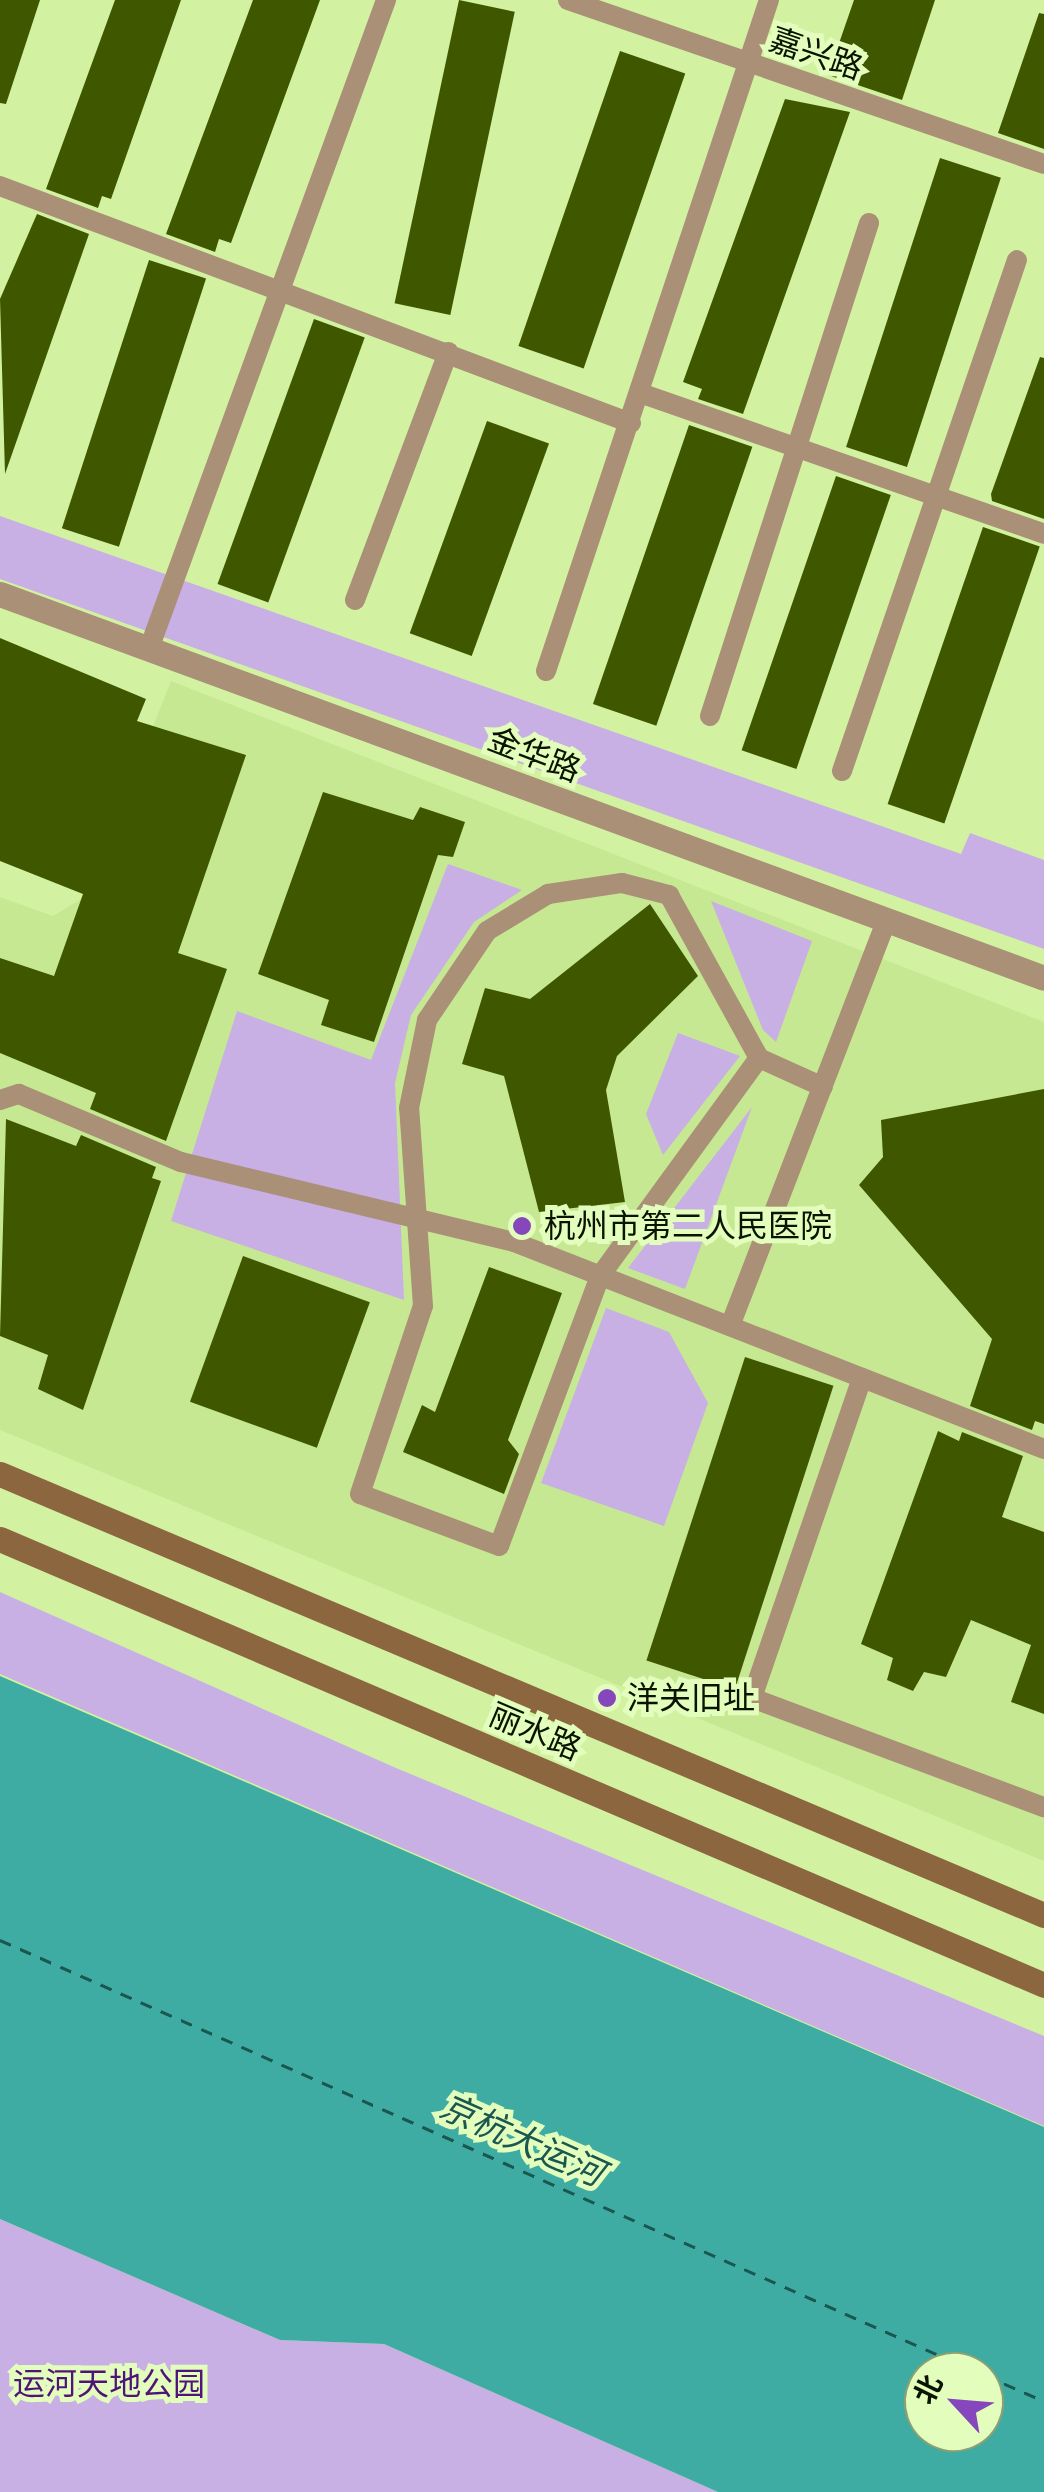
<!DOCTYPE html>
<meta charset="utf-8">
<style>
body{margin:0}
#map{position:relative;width:1044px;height:2492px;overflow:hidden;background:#d2f2a2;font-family:Arial,"Noto Sans SC",sans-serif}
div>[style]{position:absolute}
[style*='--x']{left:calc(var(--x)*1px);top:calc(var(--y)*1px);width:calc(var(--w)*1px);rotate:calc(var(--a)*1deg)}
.built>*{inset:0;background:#c6e892}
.green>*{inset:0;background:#c8afe4}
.water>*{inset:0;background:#3eaca2}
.ferry>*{height:2.5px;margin-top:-1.25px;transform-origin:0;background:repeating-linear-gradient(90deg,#1a5751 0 12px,transparent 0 22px)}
.building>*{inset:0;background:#3f5800;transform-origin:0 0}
.lane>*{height:20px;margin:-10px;padding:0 10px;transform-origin:10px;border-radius:10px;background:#aa9076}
.street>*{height:25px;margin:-12.5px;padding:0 12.5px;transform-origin:12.5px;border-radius:12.5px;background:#aa9076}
.secondary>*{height:25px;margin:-12.5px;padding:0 12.5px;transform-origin:12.5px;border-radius:12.5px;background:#8c663f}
.dots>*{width:28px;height:28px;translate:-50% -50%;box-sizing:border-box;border:5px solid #e3fdbd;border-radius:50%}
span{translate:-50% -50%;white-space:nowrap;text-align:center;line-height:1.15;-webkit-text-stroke:10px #e3fdbd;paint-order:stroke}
.street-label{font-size:32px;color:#0a1400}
.poi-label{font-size:32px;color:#0a1400}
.left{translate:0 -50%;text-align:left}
.park-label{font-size:32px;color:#4e1477}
.water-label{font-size:35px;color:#1a5751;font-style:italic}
.north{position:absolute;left:904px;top:2352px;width:100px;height:100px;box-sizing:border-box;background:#e3fdbd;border:2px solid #8ca071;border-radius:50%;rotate:296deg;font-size:28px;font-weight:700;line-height:40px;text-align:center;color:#0a1400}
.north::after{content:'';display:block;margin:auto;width:35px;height:45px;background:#8646bc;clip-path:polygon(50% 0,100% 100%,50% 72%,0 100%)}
</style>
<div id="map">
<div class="built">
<i style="clip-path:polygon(171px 681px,1044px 1022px,1044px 1861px,0 1430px,0 897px,53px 916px,86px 896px)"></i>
</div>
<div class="green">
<i style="clip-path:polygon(0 516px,961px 854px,970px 833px,1044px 860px,1044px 949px,0 579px)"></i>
<i style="clip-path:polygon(448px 864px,522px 890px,474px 922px,411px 1015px,395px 1083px,404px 1300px,171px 1221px,237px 1011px,371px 1060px)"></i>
<i style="clip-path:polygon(711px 901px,812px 941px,776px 1042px,763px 1030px)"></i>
<i style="clip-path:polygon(678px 1033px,740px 1056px,663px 1155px,646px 1114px)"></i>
<i style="clip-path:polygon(752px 1107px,685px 1289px,628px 1268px)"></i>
<i style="clip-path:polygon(606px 1308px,669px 1332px,708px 1403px,664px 1526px,541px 1483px)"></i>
<i style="clip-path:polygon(0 1592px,396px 1768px,1044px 2036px,1044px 2126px,0 1674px)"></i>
<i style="clip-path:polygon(0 2219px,280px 2340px,384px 2344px,718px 2492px,0 2492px)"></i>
</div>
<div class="water">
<i style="clip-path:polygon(evenodd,0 1676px,1044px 2127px,1044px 2492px,718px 2492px,384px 2344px,280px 2340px,0 2219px,0 1676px,924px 2372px,984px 2372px,984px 2432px,924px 2432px,924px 2372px)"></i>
</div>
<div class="ferry">
<i style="--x:0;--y:1940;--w:1068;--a:23.85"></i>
<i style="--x:984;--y:2375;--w:65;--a:23.4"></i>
</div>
<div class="building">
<i style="clip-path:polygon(0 0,40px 0,6px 104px,0 103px)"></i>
<i style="clip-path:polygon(115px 0,181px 0,111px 199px,102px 196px,98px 208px,46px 189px)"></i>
<i style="clip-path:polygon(253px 0,320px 0,231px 243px,219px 239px,215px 252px,166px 234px)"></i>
<i style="left:459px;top:0;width:57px;height:310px;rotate:12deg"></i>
<i style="clip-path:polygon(854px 0,935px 0,902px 100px,828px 75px)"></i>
<i style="clip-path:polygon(1039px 13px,1044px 14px,1044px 149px,998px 133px)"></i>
<i style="left:620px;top:51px;width:69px;height:312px;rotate:19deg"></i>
<i style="clip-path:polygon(785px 99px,850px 112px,743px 414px,698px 399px,702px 389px,683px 382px)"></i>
<i style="left:940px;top:158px;width:64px;height:304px;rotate:18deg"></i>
<i style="clip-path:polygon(37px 214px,89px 234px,5px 474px,0 299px)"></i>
<i style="left:149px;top:260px;width:60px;height:282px;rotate:18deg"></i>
<i style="left:314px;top:319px;width:54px;height:282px;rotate:20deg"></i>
<i style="clip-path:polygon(1040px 357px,1044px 358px,1044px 519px,992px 501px,991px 494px)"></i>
<i style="left:487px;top:421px;width:66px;height:226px;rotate:20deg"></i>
<i style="left:689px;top:425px;width:67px;height:295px;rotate:19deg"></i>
<i style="left:836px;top:476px;width:58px;height:290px;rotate:19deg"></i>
<i style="left:983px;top:527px;width:60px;height:293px;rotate:19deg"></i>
<i style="clip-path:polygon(0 638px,146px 699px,137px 721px,246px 755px,178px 953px,227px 969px,166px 1141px,90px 1109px,96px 1093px,0 1053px,0 958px,54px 976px,83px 894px,0 861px)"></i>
<i style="clip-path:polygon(323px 792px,413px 820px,420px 807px,465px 822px,453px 857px,438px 855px,374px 1042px,321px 1025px,329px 1000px,258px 974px)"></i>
<i style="clip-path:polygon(650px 904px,698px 976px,617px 1056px,606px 1090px,625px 1202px,539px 1212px,504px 1076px,462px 1064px,485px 988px,530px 999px)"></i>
<i style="clip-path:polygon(1044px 1089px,1044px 1424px,1035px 1421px,1032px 1430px,970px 1406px,992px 1339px,859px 1185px,883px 1157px,881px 1120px)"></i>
<i style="clip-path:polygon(6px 1119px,76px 1146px,81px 1135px,156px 1167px,152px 1178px,161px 1181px,83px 1410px,38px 1389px,48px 1355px,0 1336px)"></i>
<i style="left:243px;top:1256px;width:135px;height:155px;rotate:20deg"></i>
<i style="clip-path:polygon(489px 1267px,562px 1293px,508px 1440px,519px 1454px,504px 1494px,403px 1452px,422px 1405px,435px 1412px)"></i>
<i style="left:745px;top:1357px;width:93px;height:319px;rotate:18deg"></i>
<i style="clip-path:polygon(938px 1431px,959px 1441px,962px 1432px,1023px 1456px,1002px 1517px,1044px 1532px,1044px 1714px,1011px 1702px,1031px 1645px,971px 1620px,946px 1677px,924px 1672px,913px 1691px,887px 1680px,893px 1658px,861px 1644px)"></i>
</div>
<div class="lane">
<i style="--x:568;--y:0;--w:503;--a:19.01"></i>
<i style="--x:0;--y:186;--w:674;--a:20.59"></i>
<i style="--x:640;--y:393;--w:428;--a:19.2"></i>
<i style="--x:355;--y:600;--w:265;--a:-69.4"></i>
<i style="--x:150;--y:646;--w:688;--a:-69.93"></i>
<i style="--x:546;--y:671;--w:707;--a:-71.62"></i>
<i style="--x:710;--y:716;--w:518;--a:-72.12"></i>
<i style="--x:842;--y:771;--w:540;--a:-71.1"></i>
<i style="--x:759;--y:1058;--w:270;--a:126.1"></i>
<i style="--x:600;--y:1276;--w:288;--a:110.5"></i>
<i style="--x:499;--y:1546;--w:148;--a:-159.5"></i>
<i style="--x:360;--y:1494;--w:198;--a:-71.5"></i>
<i style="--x:423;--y:1306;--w:198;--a:-94"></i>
<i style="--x:409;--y:1108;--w:90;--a:-78.4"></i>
<i style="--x:427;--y:1020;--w:107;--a:-56"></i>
<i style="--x:487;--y:931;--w:71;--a:-31.2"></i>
<i style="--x:548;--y:894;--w:75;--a:-8.5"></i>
<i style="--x:622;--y:883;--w:49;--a:14.3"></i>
<i style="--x:669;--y:895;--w:186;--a:61.1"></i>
<i style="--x:759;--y:1058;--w:70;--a:24.4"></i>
<i style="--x:0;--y:1100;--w:20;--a:-18"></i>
<i style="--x:19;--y:1094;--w:176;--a:22.8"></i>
<i style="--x:181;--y:1162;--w:342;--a:13.5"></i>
<i style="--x:514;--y:1242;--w:569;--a:21.33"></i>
<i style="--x:730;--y:1326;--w:431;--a:-68.9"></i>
<i style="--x:862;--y:1378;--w:338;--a:109"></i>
<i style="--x:752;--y:1698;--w:312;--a:20.5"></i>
</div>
<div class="street">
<i style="--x:0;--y:594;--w:1112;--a:20.19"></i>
</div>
<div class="secondary">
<i style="--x:0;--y:1474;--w:1133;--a:22.9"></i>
<i style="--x:0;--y:1539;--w:1135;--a:23.13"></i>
</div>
<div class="dots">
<i style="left:522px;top:1226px;background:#8646bc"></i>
<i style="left:607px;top:1698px;background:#8646bc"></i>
</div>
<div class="street-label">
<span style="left:816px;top:54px;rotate:19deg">嘉兴路</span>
<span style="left:534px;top:755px;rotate:21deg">金华路</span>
<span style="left:535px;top:1732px;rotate:23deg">丽水路</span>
</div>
<div class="poi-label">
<span class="left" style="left:544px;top:1226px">杭州市第二人民医院</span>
<span class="left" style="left:627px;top:1698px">洋关旧址</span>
</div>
<div class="park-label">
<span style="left:109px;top:2384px">运河天地公园</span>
</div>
<div class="water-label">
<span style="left:522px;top:2140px;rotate:24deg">京杭大运河</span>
</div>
<div class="north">北</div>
</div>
